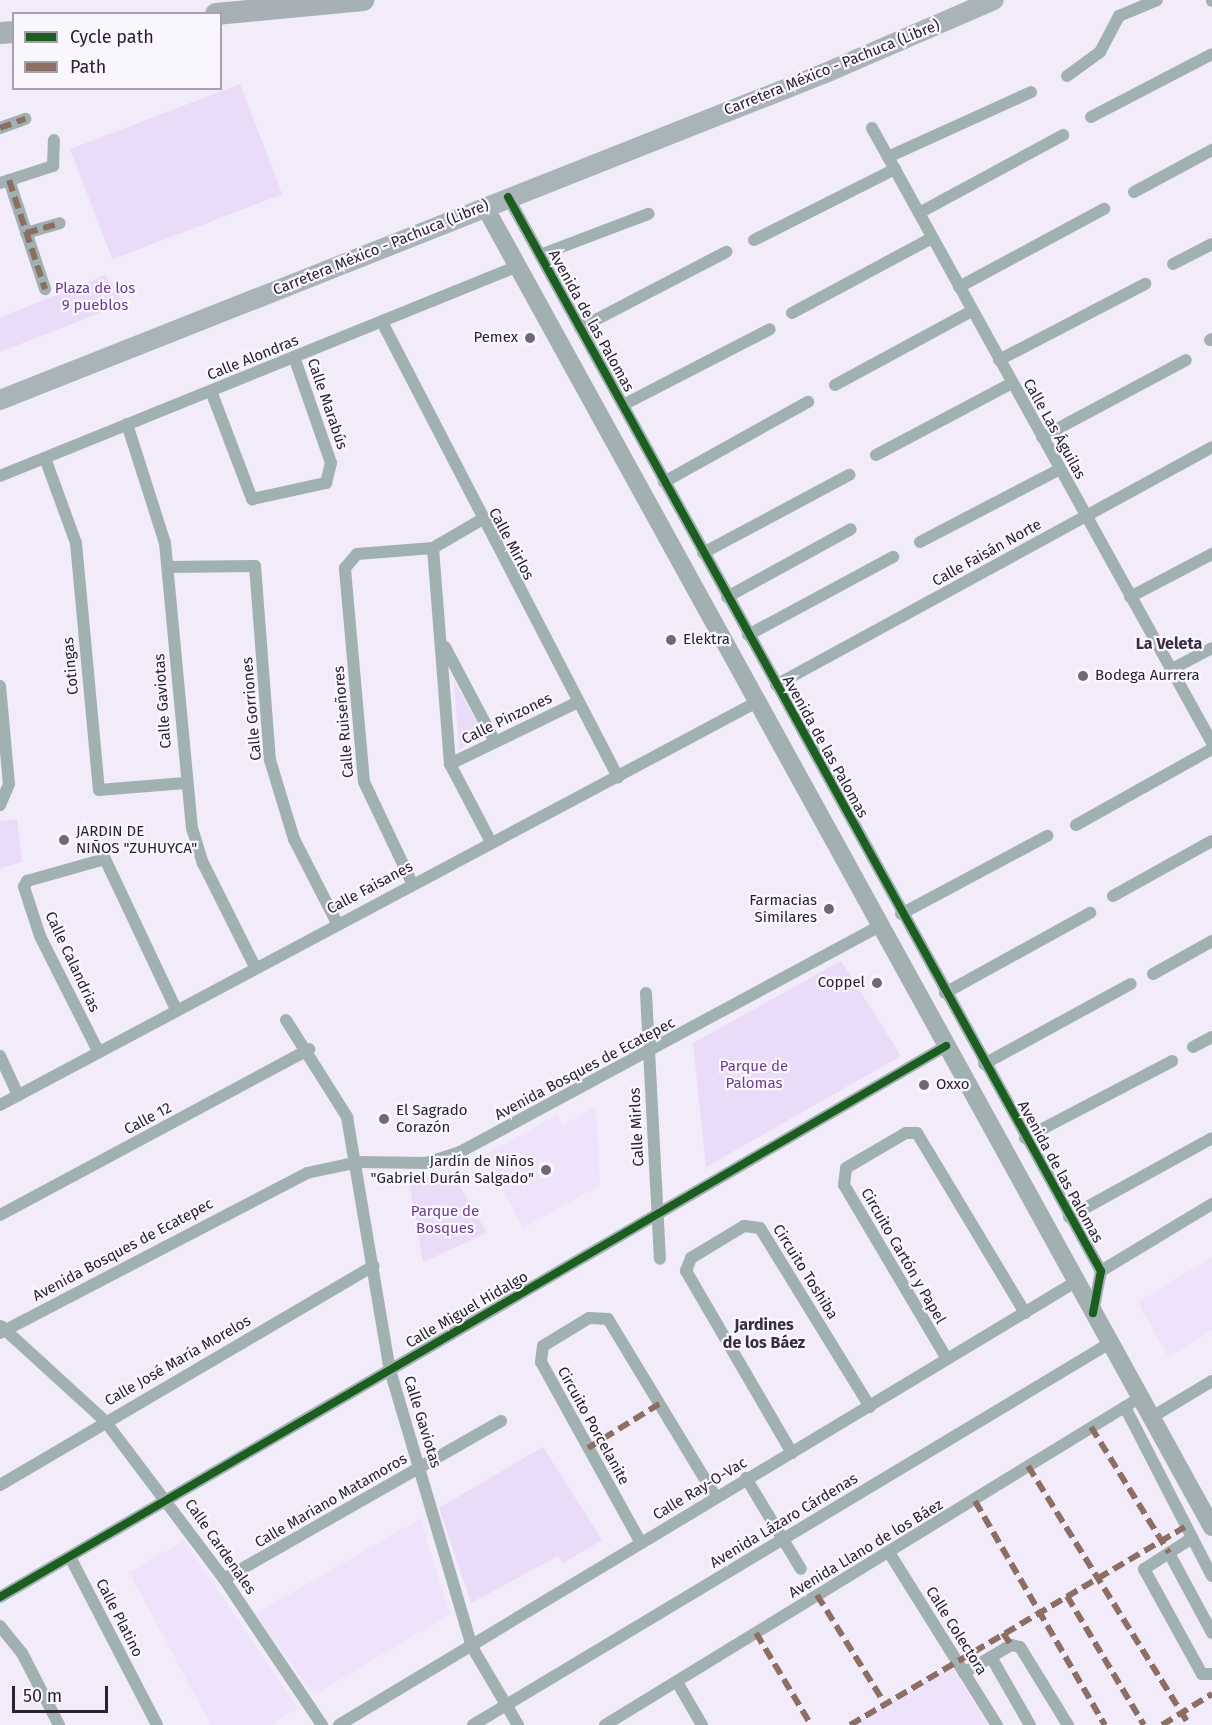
<!DOCTYPE html>
<meta charset="utf-8">
<style>
body{margin:0}
#map{position:relative;width:1212px;height:1725px;overflow:hidden;background:#f2ebf9;font-family:"Fira Sans",sans-serif}
div>[style]{position:absolute}
[style*='--x']{left:calc(var(--x)*1px);top:calc(var(--y)*1px);width:calc(var(--w)*1px);rotate:calc(var(--a)*1deg)}
.built>*{inset:0;background:#efe3fb}
.green>*{inset:0;background:#eadbf8;transform-origin:0 0}
.street>*{height:12px;margin:-6px;padding:0 6px;transform-origin:6px;border-radius:6px;background:#a1b1b1}
.secondary>*{height:18px;margin:-9px;padding:0 9px;transform-origin:9px;border-radius:9px;background:#a2b0b2}
.primary>*{height:20px;margin:-10px;padding:0 10px;transform-origin:10px;border-radius:10px;background:#a8b4b8}
.highway>*{height:22px;margin:-11px;padding:0 11px;transform-origin:11px;border-radius:11px;background:#a7b0b4}
.quiet>*{height:6px;margin-top:-3px;transform-origin:0;background:repeating-linear-gradient(90deg,#8d6e63 0 12px,transparent 0 18px)}
.cycleway>*{height:8px;margin:-4px;padding:0 4px;transform-origin:4px;border-radius:4px;background:#1b5e20}
.dots>*{width:16px;height:16px;translate:-50% -50%;box-sizing:border-box;border:3px solid #faf6fd;border-radius:50%}
span{translate:-50% -50%;white-space:nowrap;text-align:center;line-height:1.15;-webkit-text-stroke:4.5px #faf6fd;paint-order:stroke}
.street-label{font-size:15px;color:#29232f}
.park-label{font-size:15px;color:#6d3d91}
.poi-label{font-size:15px;color:#29232f}
.right{translate:-100% -50%;text-align:right}
.left{translate:0 -50%;text-align:left}
.neighbourhood-label{font-size:16px;color:#392c45;font-weight:700}
.legend{position:absolute;left:12px;top:12px;width:210px;height:78px;box-sizing:border-box;background:#faf6fd;border:2px solid #a6a2ab;margin:0;padding:8px 10px;list-style:none;font-size:18px;color:#29232f}
.legend li{display:flex;align-items:center;gap:12px;height:30px}
.legend b{width:30px;border:2px solid #a6a2ab}
.scale{position:absolute;left:12px;top:1686px;width:96px;height:27px;box-sizing:border-box;border:3px solid #29232f;border-top:0;padding-left:8px;font-size:18px;line-height:21px;white-space:nowrap;color:#29232f;-webkit-text-stroke:4px #faf6fd;paint-order:stroke}
</style>
<div id="map">
<div class="built">
<i style="clip-path:polygon(596px 1106px,600px 1185px,523px 1228px,485px 1155px,557px 1115px,563px 1125px)"></i>
<i style="clip-path:polygon(1212px 1257px,1212px 1330px,1168px 1357px,1138px 1302px)"></i>
<i style="clip-path:polygon(420px 1519px,450px 1614px,314px 1695px,255px 1614px)"></i>
<i style="clip-path:polygon(184px 1541px,298px 1708px,270px 1725px,211px 1725px,129px 1572px)"></i>
<i style="clip-path:polygon(950px 1665px,988px 1725px,850px 1725px)"></i>
</div>
<div class="green">
<i style="left:240px;top:84px;width:118px;height:182px;rotate:69deg"></i>
<i style="clip-path:polygon(105px 275px,125px 303px,0 352px,0 318px)"></i>
<i style="clip-path:polygon(454px 681px,485px 737px,459px 749px)"></i>
<i style="clip-path:polygon(17px 819px,22px 862px,0 868px,0 821px)"></i>
<i style="clip-path:polygon(841px 961px,901px 1056px,706px 1167px,693px 1043px)"></i>
<i style="clip-path:polygon(451px 1171px,487px 1233px,423px 1262px,409px 1182px)"></i>
<i style="clip-path:polygon(543px 1447px,602px 1540px,563px 1563px,558px 1556px,471px 1603px,439px 1508px)"></i>
</div>
<div class="street">
<i style="--x:1212;--y:0;--w:1;--a:90"></i>
<i style="--x:1067;--y:76;--w:41;--a:-36"></i>
<i style="--x:1100;--y:52;--w:41;--a:-62.2"></i>
<i style="--x:1119;--y:16;--w:41;--a:-22.8"></i>
<i style="--x:1091;--y:117;--w:136;--a:-27.5"></i>
<i style="--x:0;--y:128;--w:27;--a:-20"></i>
<i style="--x:872;--y:128;--w:703;--a:61.06"></i>
<i style="--x:888;--y:157;--w:157;--a:-24.4"></i>
<i style="--x:9;--y:180;--w:115;--a:71.7"></i>
<i style="--x:0;--y:183;--w:56;--a:-17.8"></i>
<i style="--x:53;--y:166;--w:26;--a:-88"></i>
<i style="--x:1134;--y:192;--w:89;--a:-28.3"></i>
<i style="--x:508;--y:197;--w:1227;--a:61.1"></i>
<i style="--x:1101;--y:1271;--w:42;--a:101"></i>
<i style="--x:919;--y:213;--w:164;--a:-28.4"></i>
<i style="--x:26;--y:233;--w:35;--a:-16"></i>
<i style="--x:754;--y:240;--w:158;--a:-26.7"></i>
<i style="--x:540;--y:255;--w:116;--a:-20.8"></i>
<i style="--x:1173;--y:264;--w:44;--a:-27.1"></i>
<i style="--x:959;--y:287;--w:165;--a:-28.3"></i>
<i style="--x:792;--y:313;--w:159;--a:-28.2"></i>
<i style="--x:382;--y:322;--w:513;--a:62.59"></i>
<i style="--x:580;--y:328;--w:165;--a:-27.5"></i>
<i style="--x:1210;--y:340;--w:2;--a:-27"></i>
<i style="--x:999;--y:360;--w:165;--a:-27.5"></i>
<i style="--x:835;--y:385;--w:156;--a:-28.4"></i>
<i style="--x:211;--y:391;--w:116;--a:69.2"></i>
<i style="--x:252;--y:499;--w:76;--a:-12.2"></i>
<i style="--x:326;--y:483;--w:21;--a:-76"></i>
<i style="--x:331;--y:463;--w:112;--a:-109.2"></i>
<i style="--x:623;--y:405;--w:165;--a:-27.3"></i>
<i style="--x:127;--y:424;--w:125;--a:72.3"></i>
<i style="--x:165;--y:543;--w:286;--a:84.6"></i>
<i style="--x:192;--y:828;--w:37;--a:73"></i>
<i style="--x:203;--y:863;--w:116;--a:63.4"></i>
<i style="--x:1042;--y:437;--w:163;--a:-28.1"></i>
<i style="--x:876;--y:455;--w:154;--a:-27.9"></i>
<i style="--x:45;--y:458;--w:90;--a:70"></i>
<i style="--x:76;--y:543;--w:248;--a:84.7"></i>
<i style="--x:99;--y:790;--w:86;--a:-4.7"></i>
<i style="--x:0;--y:476;--w:559;--a:-22.07"></i>
<i style="--x:664;--y:482;--w:165;--a:-29.1"></i>
<i style="--x:920;--y:542;--w:158;--a:-27.5"></i>
<i style="--x:433;--y:548;--w:217;--a:85.5"></i>
<i style="--x:450;--y:764;--w:88;--a:62.3"></i>
<i style="--x:703;--y:553;--w:166;--a:-28.1"></i>
<i style="--x:168;--y:567;--w:87;--a:-0.7"></i>
<i style="--x:255;--y:566;--w:195;--a:85.6"></i>
<i style="--x:270;--y:760;--w:83;--a:73.1"></i>
<i style="--x:294;--y:839;--w:94;--a:62.9"></i>
<i style="--x:727;--y:597;--w:141;--a:-28.7"></i>
<i style="--x:1130;--y:597;--w:93;--a:-27.7"></i>
<i style="--x:748;--y:635;--w:165;--a:-28.3"></i>
<i style="--x:445;--y:647;--w:107;--a:62.2"></i>
<i style="--x:1170;--y:670;--w:47;--a:-27.6"></i>
<i style="--x:776;--y:685;--w:497;--a:-28.6"></i>
<i style="--x:0;--y:686;--w:98;--a:84.8"></i>
<i style="--x:9;--y:784;--w:23;--a:113"></i>
<i style="--x:450;--y:764;--w:142;--a:-25.8"></i>
<i style="--x:1076;--y:825;--w:156;--a:-29.2"></i>
<i style="--x:412;--y:883;--w:112;--a:-115.4"></i>
<i style="--x:364;--y:782;--w:215;--a:-95.1"></i>
<i style="--x:345;--y:568;--w:18;--a:-49"></i>
<i style="--x:357;--y:554;--w:76;--a:-4.5"></i>
<i style="--x:433;--y:548;--w:56;--a:-30.3"></i>
<i style="--x:1113;--y:896;--w:113;--a:-29.1"></i>
<i style="--x:901;--y:914;--w:166;--a:-28.1"></i>
<i style="--x:1153;--y:974;--w:68;--a:-29.2"></i>
<i style="--x:646;--y:993;--w:266;--a:87"></i>
<i style="--x:945;--y:993;--w:166;--a:-28.9"></i>
<i style="--x:286;--y:1020;--w:115;--a:57.8"></i>
<i style="--x:347;--y:1117;--w:257;--a:80.4"></i>
<i style="--x:390;--y:1370;--w:289;--a:73.5"></i>
<i style="--x:472;--y:1647;--w:91;--a:59.5"></i>
<i style="--x:1193;--y:1047;--w:21;--a:-28"></i>
<i style="--x:98;--y:1051;--w:129;--a:-116.8"></i>
<i style="--x:40;--y:936;--w:52;--a:-108.1"></i>
<i style="--x:24;--y:887;--w:7;--a:-63"></i>
<i style="--x:27;--y:881;--w:81;--a:-15.8"></i>
<i style="--x:105;--y:859;--w:166;--a:64.7"></i>
<i style="--x:0;--y:1056;--w:43;--a:65.2"></i>
<i style="--x:984;--y:1064;--w:167;--a:-28.6"></i>
<i style="--x:0;--y:1105;--w:858;--a:-28.03"></i>
<i style="--x:1025;--y:1138;--w:166;--a:-27.6"></i>
<i style="--x:0;--y:1215;--w:351;--a:-28.2"></i>
<i style="--x:1069;--y:1217;--w:163;--a:-28.9"></i>
<i style="--x:1101;--y:1271;--w:130;--a:-31.1"></i>
<i style="--x:1;--y:1326;--w:141;--a:42.4"></i>
<i style="--x:105;--y:1421;--w:198;--a:53"></i>
<i style="--x:224;--y:1579;--w:176;--a:56.1"></i>
<i style="--x:0;--y:1333;--w:346;--a:-27.5"></i>
<i style="--x:307;--y:1173;--w:52;--a:-12.2"></i>
<i style="--x:358;--y:1162;--w:68;--a:0.8"></i>
<i style="--x:426;--y:1163;--w:36;--a:-18"></i>
<i style="--x:460;--y:1152;--w:477;--a:-28.3"></i>
<i style="--x:947;--y:1359;--w:202;--a:-120.6"></i>
<i style="--x:844;--y:1185;--w:17;--a:-83"></i>
<i style="--x:846;--y:1168;--w:69;--a:-30.3"></i>
<i style="--x:906;--y:1133;--w:11;--a:0"></i>
<i style="--x:917;--y:1133;--w:210;--a:59"></i>
<i style="--x:1125;--y:1407;--w:190;--a:62.8"></i>
<i style="--x:1152;--y:1417;--w:70;--a:-31"></i>
<i style="--x:792;--y:1453;--w:211;--a:-120.2"></i>
<i style="--x:686;--y:1271;--w:14;--a:-69"></i>
<i style="--x:691;--y:1258;--w:62;--a:-31.1"></i>
<i style="--x:744;--y:1226;--w:16;--a:7"></i>
<i style="--x:760;--y:1228;--w:210;--a:58.4"></i>
<i style="--x:746;--y:1478;--w:106;--a:58.9"></i>
<i style="--x:0;--y:1485;--w:433;--a:-30.4"></i>
<i style="--x:1192;--y:1538;--w:57;--a:147.1"></i>
<i style="--x:1144;--y:1569;--w:120;--a:61.1"></i>
<i style="--x:1202;--y:1674;--w:10;--a:0"></i>
<i style="--x:641;--y:1543;--w:207;--a:-118.9"></i>
<i style="--x:541;--y:1362;--w:16;--a:-83"></i>
<i style="--x:543;--y:1346;--w:54;--a:-31.3"></i>
<i style="--x:589;--y:1318;--w:19;--a:3"></i>
<i style="--x:608;--y:1319;--w:207;--a:58.8"></i>
<i style="--x:1169;--y:1553;--w:91;--a:61.7"></i>
<i style="--x:890;--y:1554;--w:202;--a:58"></i>
<i style="--x:70;--y:1557;--w:189;--a:62.6"></i>
<i style="--x:224;--y:1579;--w:319;--a:-29.7"></i>
<i style="--x:0;--y:1597;--w:1095;--a:-30.22"></i>
<i style="--x:0;--y:1626;--w:35;--a:51"></i>
<i style="--x:22;--y:1653;--w:81;--a:62.8"></i>
<i style="--x:991;--y:1657;--w:78;--a:60.2"></i>
<i style="--x:964;--y:1673;--w:55;--a:-30.8"></i>
<i style="--x:1011;--y:1645;--w:9;--a:13"></i>
<i style="--x:1020;--y:1647;--w:92;--a:58.4"></i>
<i style="--x:677;--y:1682;--w:50;--a:59.8"></i>
<i style="--x:339;--y:1725;--w:861;--a:-31.03"></i>
<i style="--x:473;--y:1725;--w:743;--a:-30.95"></i>
<i style="--x:605;--y:1725;--w:628;--a:-31.46"></i>
</div>
<div class="secondary">
<i style="--x:485;--y:207;--w:1507;--a:61.16"></i>
</div>
<div class="primary">
<i style="--x:0;--y:400;--w:885;--a:-21.61"></i>
<i style="--x:823;--y:74;--w:186;--a:-23.4"></i>
</div>
<div class="highway">
<i style="--x:216;--y:14;--w:148;--a:-5.4"></i>
<i style="--x:0;--y:33;--w:14;--a:-4"></i>
</div>
<div class="quiet">
<i style="--x:0;--y:128;--w:27;--a:-20"></i>
<i style="--x:9;--y:180;--w:115;--a:71.7"></i>
<i style="--x:26;--y:233;--w:35;--a:-16"></i>
<i style="--x:1091;--y:1427;--w:148;--a:58.2"></i>
<i style="--x:588;--y:1448;--w:84;--a:-31.8"></i>
<i style="--x:1028;--y:1466;--w:305;--a:58.1"></i>
<i style="--x:975;--y:1501;--w:259;--a:59.9"></i>
<i style="--x:817;--y:1595;--w:128;--a:58"></i>
<i style="--x:1067;--y:1596;--w:150;--a:59.2"></i>
<i style="--x:756;--y:1633;--w:107;--a:59.1"></i>
<i style="--x:1003;--y:1633;--w:14;--a:56"></i>
<i style="--x:850;--y:1725;--w:389;--a:-30.6"></i>
<i style="--x:1162;--y:1725;--w:59;--a:-31.8"></i>
</div>
<div class="cycleway">
<i style="--x:508;--y:197;--w:1227;--a:61.1"></i>
<i style="--x:1101;--y:1271;--w:43;--a:100.8"></i>
<i style="--x:0;--y:1597;--w:1095;--a:-30.22"></i>
</div>
<div class="dots">
<i style="left:530px;top:338px;background:#6f6976"></i>
<i style="left:671px;top:640px;background:#6f6976"></i>
<i style="left:1083px;top:676px;background:#6f6976"></i>
<i style="left:64px;top:840px;background:#6f6976"></i>
<i style="left:829px;top:909px;background:#6f6976"></i>
<i style="left:877px;top:983px;background:#6f6976"></i>
<i style="left:924px;top:1085px;background:#6f6976"></i>
<i style="left:384px;top:1119px;background:#6f6976"></i>
<i style="left:546px;top:1170px;background:#6f6976"></i>
</div>
<div class="street-label">
<span style="left:832px;top:68px;rotate:-22deg">Carretera México - Pachuca (Libre)</span>
<span style="left:381px;top:248px;rotate:-22deg">Carretera México - Pachuca (Libre)</span>
<span style="left:591px;top:321px;rotate:61deg">Avenida de las Palomas</span>
<span style="left:253px;top:358px;rotate:-22deg">Calle Alondras</span>
<span style="left:327px;top:404px;rotate:71deg">Calle Marabús</span>
<span style="left:1054px;top:429px;rotate:61deg">Calle Las Águilas</span>
<span style="left:511px;top:544px;rotate:62deg">Calle Mirlos</span>
<span style="left:987px;top:553px;rotate:-29deg">Calle Faisán Norte</span>
<span style="left:71px;top:666px;rotate:-95deg">Cotingas</span>
<span style="left:163px;top:701px;rotate:-94deg">Calle Gaviotas</span>
<span style="left:252px;top:709px;rotate:-95deg">Calle Gorriones</span>
<span style="left:507px;top:719px;rotate:-26deg">Calle Pinzones</span>
<span style="left:344px;top:722px;rotate:-95deg">Calle Ruiseñores</span>
<span style="left:825px;top:747px;rotate:61deg">Avenida de las Palomas</span>
<span style="left:370px;top:888px;rotate:-28deg">Calle Faisanes</span>
<span style="left:72px;top:962px;rotate:65deg">Calle Calandrias</span>
<span style="left:585px;top:1069px;rotate:-28deg">Avenida Bosques de Ecatepec</span>
<span style="left:148px;top:1119px;rotate:-28deg">Calle 12</span>
<span style="left:637px;top:1127px;rotate:-93deg">Calle Mirlos</span>
<span style="left:1060px;top:1172px;rotate:61deg">Avenida de las Palomas</span>
<span style="left:123px;top:1250px;rotate:-28deg">Avenida Bosques de Ecatepec</span>
<span style="left:903px;top:1256px;rotate:60deg">Circuito Cartón y Papel</span>
<span style="left:805px;top:1272px;rotate:58deg">Circuito Toshiba</span>
<span style="left:467px;top:1310px;rotate:-30deg">Calle Miguel Hidalgo</span>
<span style="left:178px;top:1361px;rotate:-30deg">Calle José María Morelos</span>
<span style="left:422px;top:1422px;rotate:73deg">Calle Gaviotas</span>
<span style="left:593px;top:1426px;rotate:61deg">Circuito Porcelanite</span>
<span style="left:700px;top:1489px;rotate:-31deg">Calle Ray-O-Vac</span>
<span style="left:331px;top:1501px;rotate:-30deg">Calle Mariano Matamoros</span>
<span style="left:784px;top:1521px;rotate:-31deg">Avenida Lázaro Cárdenas</span>
<span style="left:220px;top:1547px;rotate:55deg">Calle Cardenales</span>
<span style="left:866px;top:1549px;rotate:-31deg">Avenida Llano de los Báez</span>
<span style="left:119px;top:1618px;rotate:63deg">Calle Platino</span>
<span style="left:956px;top:1631px;rotate:58deg">Calle Colectora</span>
</div>
<div class="park-label">
<span style="left:95px;top:297px">Plaza de los<br>9 pueblos</span>
<span style="left:754px;top:1075px">Parque de<br>Palomas</span>
<span style="left:445px;top:1220px">Parque de<br>Bosques</span>
</div>
<div class="poi-label">
<span class="right" style="left:518px;top:338px">Pemex</span>
<span class="left" style="left:683px;top:640px">Elektra</span>
<span class="left" style="left:1095px;top:676px">Bodega Aurrera</span>
<span class="left" style="left:76px;top:840px">JARDIN DE<br>NIÑOS "ZUHUYCA"</span>
<span class="right" style="left:817px;top:909px">Farmacias<br>Similares</span>
<span class="right" style="left:865px;top:983px">Coppel</span>
<span class="left" style="left:936px;top:1085px">Oxxo</span>
<span class="left" style="left:396px;top:1119px">El Sagrado<br>Corazón</span>
<span class="right" style="left:534px;top:1170px">Jardín de Niños<br>"Gabriel Durán Salgado"</span>
</div>
<div class="neighbourhood-label">
<span style="left:1169px;top:644px">La Veleta</span>
<span style="left:764px;top:1334px">Jardines<br>de los Báez</span>
</div>
<ul class="legend">
<li><b style="height:8px;background:#1b5e20"></b>Cycle path</li>
<li><b style="height:8px;background:#8d6e63"></b>Path</li>
</ul>
<div class="scale">50 m</div>
</div>
